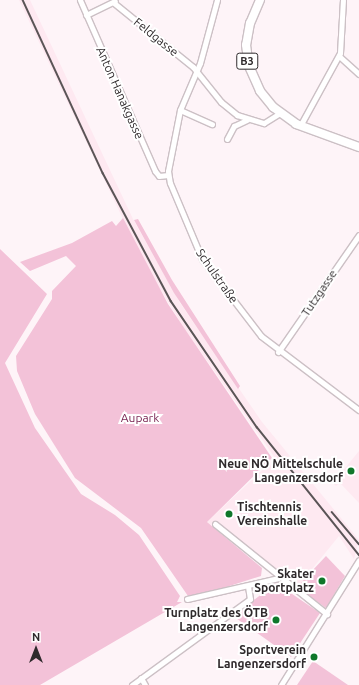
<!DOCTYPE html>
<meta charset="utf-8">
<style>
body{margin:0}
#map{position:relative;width:359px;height:685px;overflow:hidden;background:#fef4f8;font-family:Ubuntu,sans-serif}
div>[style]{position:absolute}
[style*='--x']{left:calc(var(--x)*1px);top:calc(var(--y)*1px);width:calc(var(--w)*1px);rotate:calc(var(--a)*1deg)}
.built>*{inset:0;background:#fee9f1}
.green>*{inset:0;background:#f3c2d8}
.roads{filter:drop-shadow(1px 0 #ccc0c5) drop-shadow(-1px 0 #ccc0c5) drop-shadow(0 1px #ccc0c5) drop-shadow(0 -1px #ccc0c5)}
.minor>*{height:5px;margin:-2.5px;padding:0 2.5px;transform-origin:2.5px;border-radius:2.5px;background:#fff}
.primary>*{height:8px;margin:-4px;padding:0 4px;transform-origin:4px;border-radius:4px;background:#fff}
.rail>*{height:1.5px;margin:-0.75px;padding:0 0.75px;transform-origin:0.75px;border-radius:0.75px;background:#5a5456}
.dots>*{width:11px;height:11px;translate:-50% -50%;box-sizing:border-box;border:2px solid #fff;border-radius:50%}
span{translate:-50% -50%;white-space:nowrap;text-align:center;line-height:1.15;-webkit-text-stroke:4px #fff;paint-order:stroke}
.shield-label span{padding:1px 3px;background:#fff;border:1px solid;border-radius:3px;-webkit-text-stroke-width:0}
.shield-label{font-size:11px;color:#2f2a2c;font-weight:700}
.street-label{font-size:12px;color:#2f2a2c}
.park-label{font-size:12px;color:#7a2654}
.poi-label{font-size:12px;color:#2f2a2c;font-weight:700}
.right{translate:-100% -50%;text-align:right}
.left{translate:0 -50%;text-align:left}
.north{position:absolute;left:16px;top:629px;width:40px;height:40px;-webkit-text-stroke:3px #fff;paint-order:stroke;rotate:0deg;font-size:11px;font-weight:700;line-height:16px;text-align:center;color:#2f2a2c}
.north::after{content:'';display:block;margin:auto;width:14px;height:18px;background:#2f2a2c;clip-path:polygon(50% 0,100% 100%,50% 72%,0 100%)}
</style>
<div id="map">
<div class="built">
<i style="clip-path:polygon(19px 0,30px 0,133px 219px,180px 303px,262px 422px,359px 540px,354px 559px,339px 536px,295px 590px,207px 522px,275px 458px,182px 325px,142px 259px)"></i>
<i style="clip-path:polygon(359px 451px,359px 503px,340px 483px,336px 486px,333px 483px)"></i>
</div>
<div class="green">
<i style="clip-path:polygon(123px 218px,168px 304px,272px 458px,207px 522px,262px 568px,261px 576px,192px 598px,188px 596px,141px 528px,75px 478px,35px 414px,17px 371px,16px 356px,52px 299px,52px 291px,76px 266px,66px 256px,30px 271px,20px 262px,72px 243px,112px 221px,116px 226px)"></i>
<i style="clip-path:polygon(138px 219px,172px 280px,240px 386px,238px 389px,174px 293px,134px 220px)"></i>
<i style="clip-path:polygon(0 249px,47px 294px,5px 363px,35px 428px,81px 494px,115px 515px,139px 535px,180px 596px,177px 602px,182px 602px,40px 685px,0 685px)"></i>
<i style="clip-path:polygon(326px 556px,345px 576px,326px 608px,297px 587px)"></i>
<i style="clip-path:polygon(276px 583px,320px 613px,291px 657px,233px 616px)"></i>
<i style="clip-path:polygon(313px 661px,348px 685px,297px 685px)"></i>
</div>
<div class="roads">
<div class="minor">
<i style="--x:80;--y:0;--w:187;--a:66.3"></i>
<i style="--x:155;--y:171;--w:6;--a:51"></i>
<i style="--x:159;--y:176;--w:9;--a:-6"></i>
<i style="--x:217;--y:0;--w:65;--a:105.1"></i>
<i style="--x:200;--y:63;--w:51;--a:113.1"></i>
<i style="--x:180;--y:110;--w:62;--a:101.1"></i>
<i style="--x:168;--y:171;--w:12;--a:81"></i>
<i style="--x:170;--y:183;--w:82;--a:67.2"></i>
<i style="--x:202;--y:259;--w:97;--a:52.5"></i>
<i style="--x:261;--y:336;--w:123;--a:37.1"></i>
<i style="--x:114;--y:3;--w:102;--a:39"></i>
<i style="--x:193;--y:67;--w:45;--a:51.3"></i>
<i style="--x:221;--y:102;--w:21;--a:39"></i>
<i style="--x:237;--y:115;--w:28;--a:17"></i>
<i style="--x:264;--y:123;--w:19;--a:-32"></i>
<i style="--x:86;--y:15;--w:32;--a:-26"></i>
<i style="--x:339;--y:56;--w:27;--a:42"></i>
<i style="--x:180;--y:110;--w:35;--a:24"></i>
<i style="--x:300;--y:126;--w:83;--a:-61.3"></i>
<i style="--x:340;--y:53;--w:53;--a:-86.8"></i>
<i style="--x:227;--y:139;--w:15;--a:-62"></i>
<i style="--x:234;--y:126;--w:14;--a:-25"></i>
<i style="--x:278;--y:352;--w:142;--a:-55.3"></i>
<i style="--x:215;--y:524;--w:144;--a:38.8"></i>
<i style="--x:187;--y:599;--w:94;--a:-12.9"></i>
<i style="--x:141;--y:678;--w:8;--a:60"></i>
<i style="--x:132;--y:685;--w:146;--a:-36.1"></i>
<i style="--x:250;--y:599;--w:13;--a:-99"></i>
<i style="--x:281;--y:685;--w:147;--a:-58"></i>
</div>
<div class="primary">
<i style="--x:260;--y:0;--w:25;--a:113"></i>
<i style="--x:250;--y:23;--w:22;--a:100"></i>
<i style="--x:246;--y:45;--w:21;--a:82"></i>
<i style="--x:249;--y:66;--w:27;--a:66"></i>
<i style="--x:260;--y:91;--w:21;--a:51"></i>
<i style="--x:273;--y:107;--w:29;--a:36"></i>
<i style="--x:296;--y:124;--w:67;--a:20.1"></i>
</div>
</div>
<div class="rail">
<i style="--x:23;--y:0;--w:191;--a:65.2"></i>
<i style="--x:103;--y:173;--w:145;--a:62"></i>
<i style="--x:171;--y:301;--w:153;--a:55.7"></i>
<i style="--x:257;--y:427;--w:164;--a:51.4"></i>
<i style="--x:332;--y:512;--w:42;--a:49.8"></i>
</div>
<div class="dots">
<i style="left:351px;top:471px;background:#0f772a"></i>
<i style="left:229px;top:514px;background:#0f772a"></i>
<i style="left:322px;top:581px;background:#0f772a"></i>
<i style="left:276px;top:620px;background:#0f772a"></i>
<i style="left:314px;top:657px;background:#0f772a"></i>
</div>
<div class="shield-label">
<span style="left:247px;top:61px">B3</span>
</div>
<div class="street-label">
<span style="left:156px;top:37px;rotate:39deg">Feldgasse</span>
<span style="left:120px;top:93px;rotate:66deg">Anton Hanakgasse</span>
<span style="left:217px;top:276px;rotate:55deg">Schulstraße</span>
<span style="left:319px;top:293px;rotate:-56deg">Tutzgasse</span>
</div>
<div class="park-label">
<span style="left:140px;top:418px">Aupark</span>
</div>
<div class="poi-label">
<span class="right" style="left:343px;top:471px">Neue NÖ Mittelschule<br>Langenzersdorf</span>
<span class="left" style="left:237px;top:514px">Tischtennis<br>Vereinshalle</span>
<span class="right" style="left:314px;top:581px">Skater<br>Sportplatz</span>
<span class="right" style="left:268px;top:620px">Turnplatz des ÖTB<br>Langenzersdorf</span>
<span class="right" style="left:306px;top:657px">Sportverein<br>Langenzersdorf</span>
</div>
<div class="north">N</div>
</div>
